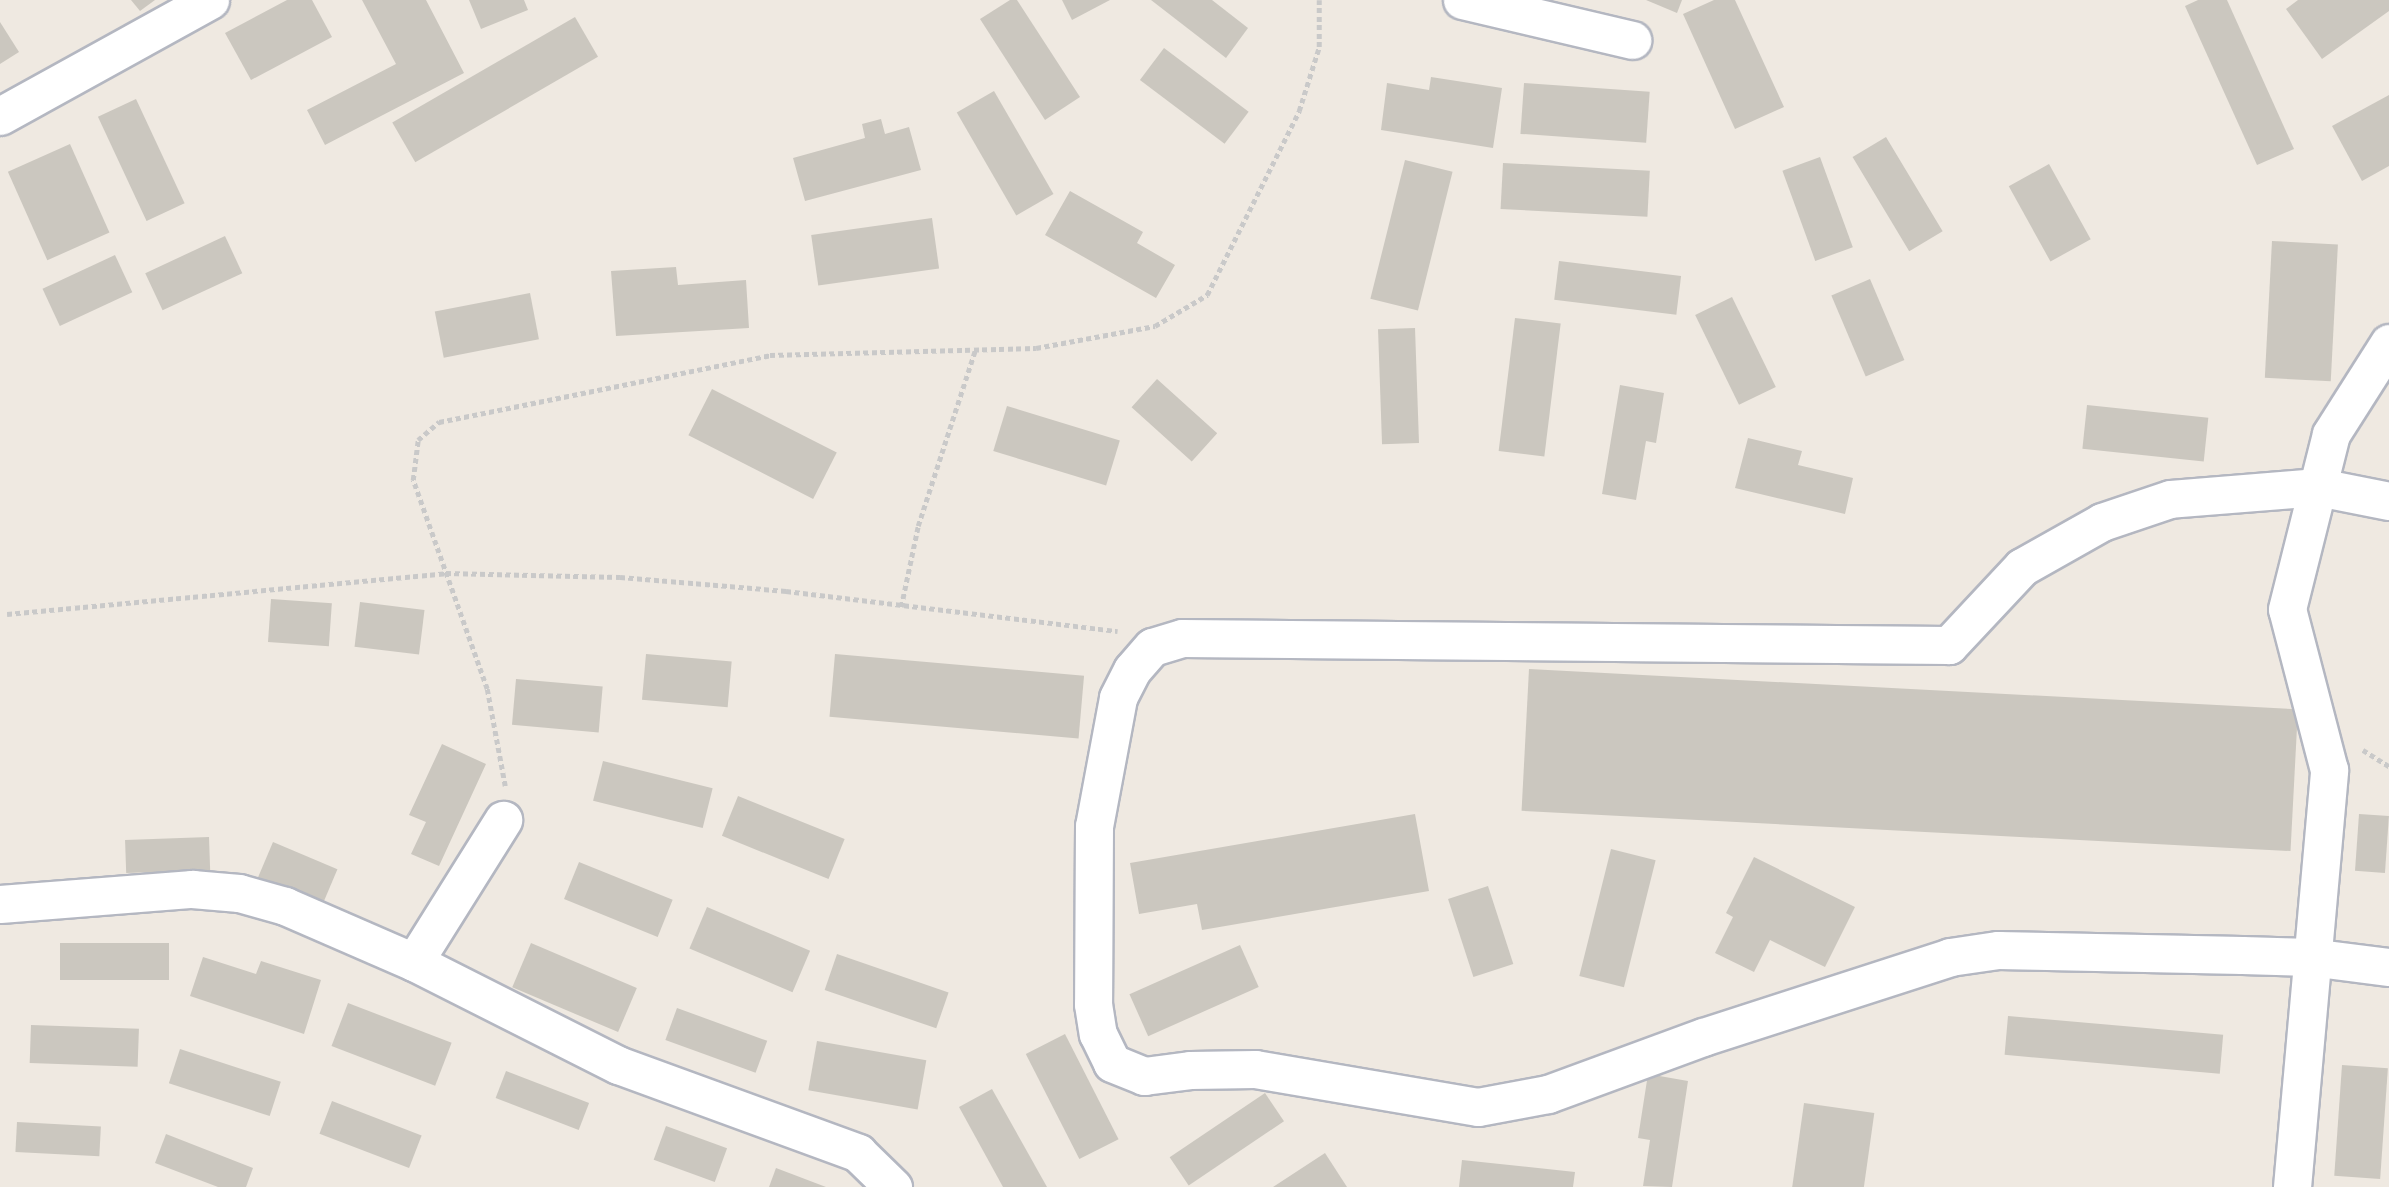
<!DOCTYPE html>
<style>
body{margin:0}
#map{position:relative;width:2389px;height:1187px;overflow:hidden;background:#efe9e1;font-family:Lato,sans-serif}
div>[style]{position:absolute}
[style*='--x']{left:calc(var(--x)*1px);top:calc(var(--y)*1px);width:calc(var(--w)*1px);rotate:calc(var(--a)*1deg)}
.building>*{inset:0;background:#cbc7bf;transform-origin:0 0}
.path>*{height:4.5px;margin-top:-2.25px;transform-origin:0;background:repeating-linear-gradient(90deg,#c9c9c9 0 5px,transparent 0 8.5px)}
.roads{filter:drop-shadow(2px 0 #b4b7c1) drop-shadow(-2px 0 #b4b7c1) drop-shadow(0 2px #b4b7c1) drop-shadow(0 -2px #b4b7c1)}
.minor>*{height:37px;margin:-18.5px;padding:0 18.5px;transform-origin:18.5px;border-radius:18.5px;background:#fff}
span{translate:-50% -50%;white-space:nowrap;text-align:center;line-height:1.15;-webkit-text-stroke:6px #fff;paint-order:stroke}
</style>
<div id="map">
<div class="building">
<i style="clip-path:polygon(131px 0,155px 0,140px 11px)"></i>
<i style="clip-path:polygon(287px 0,312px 0,332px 37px,251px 80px,225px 33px)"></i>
<i style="clip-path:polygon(362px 0,426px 0,464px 73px,325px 145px,307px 110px,396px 64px)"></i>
<i style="clip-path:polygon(469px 0,524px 0,528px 10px,481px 29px)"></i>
<i style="clip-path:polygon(1010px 0,1017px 0,1080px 97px,1045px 120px,980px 19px)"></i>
<i style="clip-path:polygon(1062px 0,1110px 0,1072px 20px)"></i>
<i style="clip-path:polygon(1151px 0,1212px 0,1248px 28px,1226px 58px)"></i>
<i style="clip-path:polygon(1646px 0,1682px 0,1677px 13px)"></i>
<i style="clip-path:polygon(1714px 0,1735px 0,1784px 107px,1735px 129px,1683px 14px)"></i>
<i style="clip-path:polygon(2198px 0,2227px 0,2294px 149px,2257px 165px,2185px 6px)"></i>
<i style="clip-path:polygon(2298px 0,2389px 0,2389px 11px,2322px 59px,2286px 9px)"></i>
<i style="left:575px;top:17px;width:46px;height:211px;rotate:60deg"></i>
<i style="clip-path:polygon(0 22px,19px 52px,0 64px)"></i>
<i style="left:1164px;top:48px;width:106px;height:40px;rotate:37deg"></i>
<i style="clip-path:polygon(1431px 77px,1502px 88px,1493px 148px,1381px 130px,1387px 83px,1429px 90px)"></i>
<i style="left:1524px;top:83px;width:126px;height:51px;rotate:4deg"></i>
<i style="left:994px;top:91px;width:119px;height:43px;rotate:60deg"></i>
<i style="clip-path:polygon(2389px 95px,2389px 166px,2362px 181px,2332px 126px)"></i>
<i style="left:136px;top:99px;width:115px;height:42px;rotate:65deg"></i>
<i style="clip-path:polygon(881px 119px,885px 134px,909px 127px,921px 170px,805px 201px,793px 158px,865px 138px,862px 124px)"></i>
<i style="left:1886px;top:137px;width:110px;height:39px;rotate:59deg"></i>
<i style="left:70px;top:144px;width:97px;height:68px;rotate:66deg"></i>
<i style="left:1820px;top:157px;width:96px;height:40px;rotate:70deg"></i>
<i style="left:1405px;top:160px;width:49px;height:143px;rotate:14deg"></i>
<i style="left:1503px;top:163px;width:147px;height:46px;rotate:3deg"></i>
<i style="left:2049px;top:164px;width:86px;height:46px;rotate:61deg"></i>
<i style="clip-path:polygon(1070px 191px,1143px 232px,1137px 243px,1175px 265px,1156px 298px,1045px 235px)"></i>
<i style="left:932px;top:218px;width:51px;height:122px;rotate:82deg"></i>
<i style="left:225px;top:236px;width:41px;height:88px;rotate:65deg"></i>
<i style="left:2272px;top:241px;width:66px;height:137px;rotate:3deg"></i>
<i style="left:115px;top:255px;width:41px;height:80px;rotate:65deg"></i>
<i style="left:1559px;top:261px;width:123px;height:39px;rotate:7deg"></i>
<i style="clip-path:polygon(676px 267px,678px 285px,746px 280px,749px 328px,616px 336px,611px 271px)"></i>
<i style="left:1870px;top:279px;width:88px;height:42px;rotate:67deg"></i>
<i style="left:530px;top:293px;width:47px;height:97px;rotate:79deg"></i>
<i style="left:1732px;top:297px;width:100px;height:41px;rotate:64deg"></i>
<i style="left:1515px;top:318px;width:46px;height:134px;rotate:7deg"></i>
<i style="left:1415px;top:328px;width:115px;height:37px;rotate:88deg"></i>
<i style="left:1157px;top:379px;width:81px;height:38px;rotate:42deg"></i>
<i style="clip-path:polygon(1620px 385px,1664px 393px,1656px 443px,1646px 441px,1636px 500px,1602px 494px)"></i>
<i style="left:712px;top:389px;width:140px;height:52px;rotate:27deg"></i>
<i style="left:2087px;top:405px;width:122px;height:44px;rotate:6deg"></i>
<i style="left:1007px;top:406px;width:118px;height:47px;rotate:17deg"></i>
<i style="clip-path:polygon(1748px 438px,1802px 451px,1798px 465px,1853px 478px,1845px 514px,1735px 488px)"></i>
<i style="left:271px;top:599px;width:61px;height:43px;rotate:4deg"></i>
<i style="left:360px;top:602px;width:65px;height:45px;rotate:7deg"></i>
<i style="left:646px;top:654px;width:86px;height:46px;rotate:5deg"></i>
<i style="left:835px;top:654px;width:250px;height:63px;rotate:5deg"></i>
<i style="left:1529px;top:669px;width:770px;height:142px;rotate:3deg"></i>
<i style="left:516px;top:679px;width:87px;height:46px;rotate:5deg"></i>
<i style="clip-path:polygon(442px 744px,486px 764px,439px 866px,411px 854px,426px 822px,409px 815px)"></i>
<i style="left:603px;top:761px;width:113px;height:41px;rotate:14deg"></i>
<i style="left:738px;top:796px;width:115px;height:43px;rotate:22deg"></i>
<i style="clip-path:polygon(1415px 814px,1429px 891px,1202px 930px,1197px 904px,1139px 914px,1130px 863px)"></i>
<i style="left:2359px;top:814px;width:30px;height:57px;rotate:4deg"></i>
<i style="left:209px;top:837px;width:33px;height:84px;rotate:88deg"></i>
<i style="left:273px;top:842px;width:70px;height:39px;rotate:23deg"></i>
<i style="left:1611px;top:849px;width:46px;height:131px;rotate:14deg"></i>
<i style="clip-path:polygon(1754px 857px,1855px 907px,1825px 967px,1770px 940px,1754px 972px,1715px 953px,1733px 917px,1726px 913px)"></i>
<i style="left:579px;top:862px;width:101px;height:40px;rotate:22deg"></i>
<i style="left:1488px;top:886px;width:82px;height:42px;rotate:72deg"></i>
<i style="left:707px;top:907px;width:112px;height:45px;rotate:23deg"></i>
<i style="left:60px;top:943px;width:109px;height:37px"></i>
<i style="left:531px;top:943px;width:115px;height:48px;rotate:23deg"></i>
<i style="left:1240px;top:945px;width:46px;height:121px;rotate:66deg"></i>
<i style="left:837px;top:954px;width:118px;height:38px;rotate:19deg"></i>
<i style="clip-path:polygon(203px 957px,256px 974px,261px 961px,321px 980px,304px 1034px,190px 996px)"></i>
<i style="left:348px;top:1003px;width:111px;height:46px;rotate:21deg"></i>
<i style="left:677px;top:1008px;width:96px;height:34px;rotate:20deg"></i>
<i style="left:2008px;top:1016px;width:216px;height:39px;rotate:5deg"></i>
<i style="left:31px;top:1025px;width:108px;height:38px;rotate:2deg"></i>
<i style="left:1065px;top:1034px;width:118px;height:44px;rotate:63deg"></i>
<i style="left:817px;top:1041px;width:111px;height:50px;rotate:10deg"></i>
<i style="left:180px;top:1049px;width:106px;height:36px;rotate:18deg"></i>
<i style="left:2342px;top:1065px;width:46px;height:111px;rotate:4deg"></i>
<i style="left:506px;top:1071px;width:89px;height:29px;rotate:21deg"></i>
<i style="clip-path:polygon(1648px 1074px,1688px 1081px,1672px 1187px,1643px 1186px,1650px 1140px,1638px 1138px)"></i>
<i style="clip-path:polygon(992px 1089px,1047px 1187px,1003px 1187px,959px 1107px)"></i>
<i style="left:1265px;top:1093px;width:34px;height:115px;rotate:56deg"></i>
<i style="left:332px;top:1101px;width:96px;height:35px;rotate:21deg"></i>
<i style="left:1804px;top:1103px;width:71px;height:85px;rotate:8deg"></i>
<i style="left:17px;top:1122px;width:84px;height:30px;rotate:3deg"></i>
<i style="left:666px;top:1126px;width:65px;height:36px;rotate:20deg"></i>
<i style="clip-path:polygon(166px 1134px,253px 1168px,246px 1187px,218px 1187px,155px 1163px)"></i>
<i style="clip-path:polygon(1325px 1153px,1347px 1187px,1273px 1187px)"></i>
<i style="clip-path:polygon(1462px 1160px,1575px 1172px,1573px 1187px,1459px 1187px)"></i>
<i style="clip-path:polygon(776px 1168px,826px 1187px,769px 1187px)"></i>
</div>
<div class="path">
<i style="--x:901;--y:607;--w:83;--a:-78.1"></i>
<i style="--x:918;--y:526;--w:187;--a:-72"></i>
<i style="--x:7;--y:614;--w:441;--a:-5.3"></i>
<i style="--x:446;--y:573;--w:174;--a:1.3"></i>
<i style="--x:620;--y:577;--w:167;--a:4.8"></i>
<i style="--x:786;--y:591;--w:334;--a:6.9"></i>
<i style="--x:2363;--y:750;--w:31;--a:32"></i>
<i style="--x:505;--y:786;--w:99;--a:-100.5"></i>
<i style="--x:487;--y:689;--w:222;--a:-109.5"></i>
<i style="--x:413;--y:480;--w:40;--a:-82.9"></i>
<i style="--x:418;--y:440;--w:28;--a:-41"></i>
<i style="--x:439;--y:422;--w:338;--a:-11.4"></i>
<i style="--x:770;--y:355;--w:266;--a:-1.5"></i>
<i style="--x:1036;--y:348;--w:121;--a:-10.5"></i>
<i style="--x:1155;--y:326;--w:61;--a:-30.8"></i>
<i style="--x:1207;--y:295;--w:206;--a:-63.4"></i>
<i style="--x:1299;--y:111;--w:67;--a:-72.6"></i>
<i style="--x:1319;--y:47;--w:47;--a:-90"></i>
</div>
<div class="roads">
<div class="minor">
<i style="--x:1462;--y:0;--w:175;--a:13.2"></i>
<i style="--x:0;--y:116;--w:240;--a:-28.9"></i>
<i style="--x:2389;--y:501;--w:72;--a:-168.8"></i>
<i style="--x:2318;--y:487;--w:148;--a:175.4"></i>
<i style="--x:2170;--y:499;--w:72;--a:161.3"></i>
<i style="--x:2102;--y:522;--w:92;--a:150.6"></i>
<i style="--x:2022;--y:567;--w:107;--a:133.1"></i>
<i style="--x:1949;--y:645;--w:767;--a:-179.48"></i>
<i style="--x:1182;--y:638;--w:31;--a:163"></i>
<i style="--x:1152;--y:647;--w:30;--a:131"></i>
<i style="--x:1132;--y:670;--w:31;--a:117"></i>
<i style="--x:1118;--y:698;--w:130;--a:100.6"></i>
<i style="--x:1094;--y:826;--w:178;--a:90.3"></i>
<i style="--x:1093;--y:1004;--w:30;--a:81"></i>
<i style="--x:1098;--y:1034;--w:32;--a:64"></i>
<i style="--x:1112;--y:1063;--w:35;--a:22"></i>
<i style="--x:1144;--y:1076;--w:46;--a:-7.4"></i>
<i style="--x:1190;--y:1070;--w:65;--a:-0.9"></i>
<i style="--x:1255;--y:1069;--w:226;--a:9.7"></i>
<i style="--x:1478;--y:1107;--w:71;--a:-10.5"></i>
<i style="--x:1548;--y:1094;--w:165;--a:-20.2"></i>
<i style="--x:1703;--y:1037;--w:260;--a:-17.9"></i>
<i style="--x:1950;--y:957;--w:49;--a:-8.3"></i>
<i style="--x:1998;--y:950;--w:244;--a:1.2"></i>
<i style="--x:2242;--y:955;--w:68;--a:1.7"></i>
<i style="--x:2310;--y:957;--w:80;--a:7.2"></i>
<i style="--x:0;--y:904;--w:193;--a:-4.5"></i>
<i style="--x:192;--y:889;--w:47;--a:4.9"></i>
<i style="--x:239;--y:893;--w:48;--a:15.8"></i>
<i style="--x:285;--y:906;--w:141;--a:23.5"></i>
<i style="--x:414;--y:962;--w:229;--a:26.8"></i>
<i style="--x:618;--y:1065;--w:256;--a:20.1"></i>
<i style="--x:858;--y:1153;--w:49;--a:44.2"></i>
<i style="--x:414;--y:962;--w:168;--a:-57.9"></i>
<i style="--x:2292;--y:1187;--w:419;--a:-84.9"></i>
<i style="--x:2329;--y:770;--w:166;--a:-104.6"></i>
<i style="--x:2287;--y:609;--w:180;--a:-75.9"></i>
<i style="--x:2331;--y:434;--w:108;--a:-57.5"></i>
</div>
</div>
</div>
